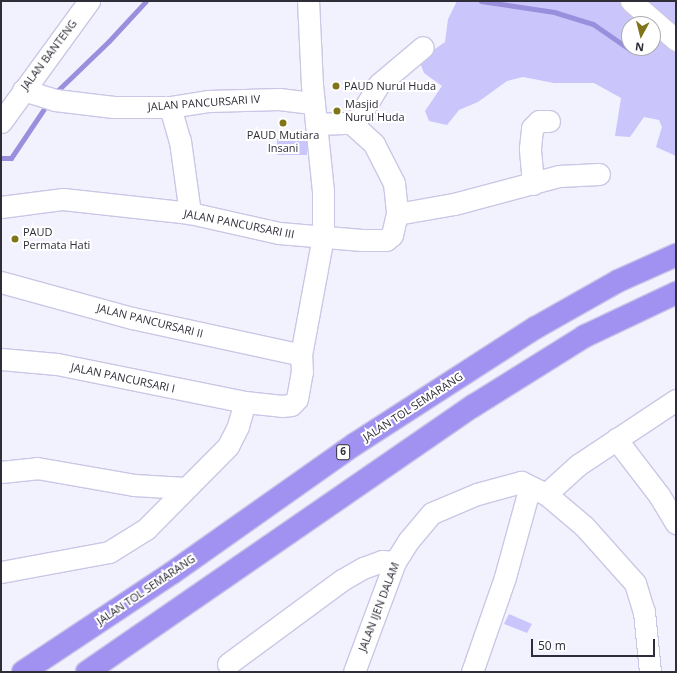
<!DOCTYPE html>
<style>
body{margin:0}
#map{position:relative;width:677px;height:673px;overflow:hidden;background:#f2f2fe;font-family:"Open Sans",sans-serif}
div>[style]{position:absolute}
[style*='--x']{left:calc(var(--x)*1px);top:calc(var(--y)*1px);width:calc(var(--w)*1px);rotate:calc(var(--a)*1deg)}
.green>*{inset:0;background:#cac5fb;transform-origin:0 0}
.stream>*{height:5px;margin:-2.5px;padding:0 2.5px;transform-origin:2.5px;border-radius:2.5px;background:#9a8fdd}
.roads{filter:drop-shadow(1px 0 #cac7e6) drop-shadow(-1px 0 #cac7e6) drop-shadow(0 1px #cac7e6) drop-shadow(0 -1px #cac7e6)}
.minor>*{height:21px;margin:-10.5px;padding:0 10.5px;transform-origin:10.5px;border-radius:10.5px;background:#fff}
.highway>*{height:22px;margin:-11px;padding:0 11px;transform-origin:11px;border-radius:11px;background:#a192f2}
.dots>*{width:11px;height:11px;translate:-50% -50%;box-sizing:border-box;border:2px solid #fff;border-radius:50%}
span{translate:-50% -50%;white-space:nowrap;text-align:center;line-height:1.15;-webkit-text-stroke:4px #fff;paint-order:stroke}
.shield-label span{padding:1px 3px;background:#fff;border:1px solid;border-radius:3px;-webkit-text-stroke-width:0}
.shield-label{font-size:10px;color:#2e2d38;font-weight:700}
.street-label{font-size:11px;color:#2e2d38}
.poi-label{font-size:11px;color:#2e2d38}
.left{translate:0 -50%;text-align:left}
.frame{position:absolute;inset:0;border:2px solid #2e2d38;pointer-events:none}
.north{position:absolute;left:621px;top:16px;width:40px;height:40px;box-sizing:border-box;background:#fff;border:1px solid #ababaf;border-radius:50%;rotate:187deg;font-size:11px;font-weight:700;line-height:16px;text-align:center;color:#2e2d38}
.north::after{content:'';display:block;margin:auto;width:14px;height:18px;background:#807518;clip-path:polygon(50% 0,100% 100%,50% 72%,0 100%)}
.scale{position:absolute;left:531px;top:639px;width:124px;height:18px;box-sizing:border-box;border:2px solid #2e2d38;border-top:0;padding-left:5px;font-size:12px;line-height:14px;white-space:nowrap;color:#2e2d38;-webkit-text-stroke:3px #fff;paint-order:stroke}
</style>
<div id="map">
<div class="green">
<i style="clip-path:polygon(evenodd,457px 1px,676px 1px,676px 156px,656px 147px,662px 127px,659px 120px,644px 117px,630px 137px,615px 136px,621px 98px,594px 83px,554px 83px,523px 77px,507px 81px,478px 102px,459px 110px,447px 125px,429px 121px,425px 111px,442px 86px,424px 73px,419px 60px,445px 42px,448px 19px,457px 1px,629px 24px,653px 24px,653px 48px,629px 48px,629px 24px)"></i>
<i style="left:277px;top:139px;width:30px;height:16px"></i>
<i style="clip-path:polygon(509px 614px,532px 624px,527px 633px,504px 624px)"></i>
</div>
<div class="stream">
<i style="--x:481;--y:1;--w:74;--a:8.6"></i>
<i style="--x:554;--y:12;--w:41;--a:17.1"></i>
<i style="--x:593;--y:24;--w:47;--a:34.7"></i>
<i style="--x:54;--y:94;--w:76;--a:-43.9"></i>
<i style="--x:109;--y:41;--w:54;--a:-47.2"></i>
<i style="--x:1;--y:158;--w:10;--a:0"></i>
<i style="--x:11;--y:158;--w:66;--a:-56.1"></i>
</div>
<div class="roads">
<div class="minor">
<i style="--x:631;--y:1;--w:60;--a:40.9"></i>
<i style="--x:23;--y:90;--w:34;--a:17"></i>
<i style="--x:55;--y:100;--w:59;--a:6.8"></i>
<i style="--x:114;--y:107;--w:56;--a:0"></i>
<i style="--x:170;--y:107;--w:38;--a:-9"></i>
<i style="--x:208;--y:101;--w:71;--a:-1.6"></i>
<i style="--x:279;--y:99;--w:35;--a:7"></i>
<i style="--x:170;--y:107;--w:35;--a:74"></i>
<i style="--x:180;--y:141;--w:73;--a:82.1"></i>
<i style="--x:1;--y:122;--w:150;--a:-54"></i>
<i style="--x:316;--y:124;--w:35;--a:-2"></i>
<i style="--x:351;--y:123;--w:31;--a:42"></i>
<i style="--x:374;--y:144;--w:44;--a:62.9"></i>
<i style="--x:394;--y:183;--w:31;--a:84"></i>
<i style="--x:354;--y:125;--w:48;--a:-58.6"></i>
<i style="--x:379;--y:84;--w:57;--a:-40.1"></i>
<i style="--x:533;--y:184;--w:36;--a:-95"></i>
<i style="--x:530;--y:148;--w:20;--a:-84"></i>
<i style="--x:532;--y:128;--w:10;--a:-45"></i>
<i style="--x:539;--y:121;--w:10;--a:0"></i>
<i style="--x:1;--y:207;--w:63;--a:-7.4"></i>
<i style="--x:63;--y:199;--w:128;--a:6.3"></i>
<i style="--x:190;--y:213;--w:91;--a:12.7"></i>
<i style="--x:279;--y:233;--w:83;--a:4.8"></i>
<i style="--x:362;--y:240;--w:24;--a:0"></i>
<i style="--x:386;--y:240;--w:8;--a:-40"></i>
<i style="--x:392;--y:235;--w:22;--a:-77"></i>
<i style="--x:397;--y:214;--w:58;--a:-10"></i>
<i style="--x:454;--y:204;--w:109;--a:-14.9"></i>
<i style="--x:559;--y:176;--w:40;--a:-2.9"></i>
<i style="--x:1;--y:282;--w:136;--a:15.4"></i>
<i style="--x:132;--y:318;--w:173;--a:12.3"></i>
<i style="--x:1;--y:359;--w:56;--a:5.1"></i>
<i style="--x:57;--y:364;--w:192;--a:11.4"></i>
<i style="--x:245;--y:402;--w:37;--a:6"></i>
<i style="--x:282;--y:406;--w:9;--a:-6"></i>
<i style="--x:291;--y:405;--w:8;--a:-45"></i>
<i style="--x:297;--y:399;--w:27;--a:-80"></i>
<i style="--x:302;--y:372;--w:17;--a:-93"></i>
<i style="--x:301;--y:355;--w:121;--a:-79.5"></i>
<i style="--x:323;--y:236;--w:45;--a:-90"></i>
<i style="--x:323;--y:191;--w:107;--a:-95.9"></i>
<i style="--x:312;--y:85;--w:84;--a:-92.7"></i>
<i style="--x:616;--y:439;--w:71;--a:52.5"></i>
<i style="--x:659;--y:495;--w:33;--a:59"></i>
<i style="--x:1;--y:472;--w:36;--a:-6"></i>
<i style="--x:37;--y:468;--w:98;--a:9.9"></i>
<i style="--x:134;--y:485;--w:51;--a:3.4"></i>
<i style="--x:546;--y:494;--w:43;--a:-42.2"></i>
<i style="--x:578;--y:465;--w:118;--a:-33.6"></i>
<i style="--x:1;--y:572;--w:110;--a:-10.5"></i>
<i style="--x:109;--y:552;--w:44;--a:-31.9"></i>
<i style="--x:146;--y:529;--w:117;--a:-45.3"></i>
<i style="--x:228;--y:446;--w:22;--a:-63"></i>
<i style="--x:238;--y:426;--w:25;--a:-74"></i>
<i style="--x:228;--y:664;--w:142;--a:-36.4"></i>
<i style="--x:342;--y:580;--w:24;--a:-30"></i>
<i style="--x:363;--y:568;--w:20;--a:-20"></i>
<i style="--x:382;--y:561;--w:13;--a:4"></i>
<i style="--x:354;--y:672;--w:117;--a:-69.6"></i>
<i style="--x:395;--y:562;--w:26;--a:-58"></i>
<i style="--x:409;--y:540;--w:35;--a:-50"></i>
<i style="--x:432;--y:513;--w:49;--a:-22.9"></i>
<i style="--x:477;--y:494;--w:46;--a:-15.3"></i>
<i style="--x:521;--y:482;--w:28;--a:26"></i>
<i style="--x:546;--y:494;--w:50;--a:40.1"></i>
<i style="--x:584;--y:526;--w:76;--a:48.2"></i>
<i style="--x:635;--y:583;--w:30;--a:73"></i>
<i style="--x:644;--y:612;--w:60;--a:84.3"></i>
<i style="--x:472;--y:672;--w:101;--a:-70.8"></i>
<i style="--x:505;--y:577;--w:94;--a:-74.6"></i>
</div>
<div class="highway">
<i style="--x:23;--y:672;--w:179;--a:-33.6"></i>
<i style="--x:172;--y:573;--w:224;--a:-35.2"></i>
<i style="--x:355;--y:444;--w:214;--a:-32.8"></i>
<i style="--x:535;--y:328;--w:95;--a:-29.5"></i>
<i style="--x:618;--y:281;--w:64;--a:-24.1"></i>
<i style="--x:87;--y:672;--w:469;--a:-34.6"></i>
<i style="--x:473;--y:406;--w:132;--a:-32"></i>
<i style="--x:585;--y:336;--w:101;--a:-25.3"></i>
</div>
</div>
<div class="dots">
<i style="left:336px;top:86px;background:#807518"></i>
<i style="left:337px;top:111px;background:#807518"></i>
<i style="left:283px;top:123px;background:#807518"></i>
<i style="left:15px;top:239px;background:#807518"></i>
</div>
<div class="shield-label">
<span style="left:343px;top:452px">6</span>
</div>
<div class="street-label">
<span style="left:49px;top:55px;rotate:-53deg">JALAN BANTENG</span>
<span style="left:204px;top:103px;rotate:-4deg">JALAN PANCURSARI IV</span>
<span style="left:239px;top:224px;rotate:11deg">JALAN PANCURSARI III</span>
<span style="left:150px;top:321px;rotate:14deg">JALAN PANCURSARI II</span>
<span style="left:123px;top:378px;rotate:12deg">JALAN PANCURSARI I</span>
<span style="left:413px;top:407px;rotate:-33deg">JALAN TOL SEMARANG</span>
<span style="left:146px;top:590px;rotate:-34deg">JALAN TOL SEMARANG</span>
<span style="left:379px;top:607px;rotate:-69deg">JALAN IJEN DALAM</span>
</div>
<div class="poi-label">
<span class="left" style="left:344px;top:86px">PAUD Nurul Huda</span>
<span class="left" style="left:345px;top:111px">Masjid<br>Nurul Huda</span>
<span style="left:283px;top:142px">PAUD Mutiara<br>Insani</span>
<span class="left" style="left:23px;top:239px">PAUD<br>Permata Hati</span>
</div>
<div class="frame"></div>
<div class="north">N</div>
<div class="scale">50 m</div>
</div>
